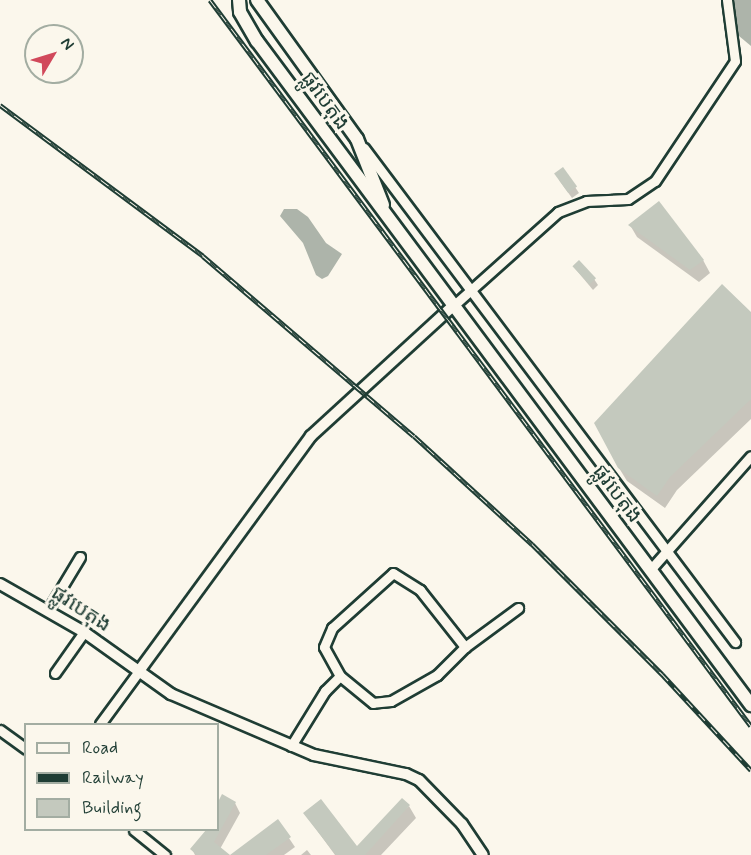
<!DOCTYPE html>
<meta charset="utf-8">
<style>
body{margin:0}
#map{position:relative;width:751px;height:855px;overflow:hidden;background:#fbf7ec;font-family:Mynerve,"Noto Sans Khmer",sans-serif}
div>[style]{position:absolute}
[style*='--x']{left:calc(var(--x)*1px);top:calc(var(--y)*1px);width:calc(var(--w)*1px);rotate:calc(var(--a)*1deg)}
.water>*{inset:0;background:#adb4aa}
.shadow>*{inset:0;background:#0003}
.building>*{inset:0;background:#c4c9be;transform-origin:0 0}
.roads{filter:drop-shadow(2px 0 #1f3d34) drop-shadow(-2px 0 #1f3d34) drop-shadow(0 2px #1f3d34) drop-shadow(0 -2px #1f3d34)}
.minor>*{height:9px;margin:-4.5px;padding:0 4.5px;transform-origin:4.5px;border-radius:4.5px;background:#fbf7ec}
.tertiary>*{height:10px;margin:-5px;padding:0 5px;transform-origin:5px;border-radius:5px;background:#fbf7ec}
.secondary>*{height:12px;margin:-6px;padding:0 6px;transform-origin:6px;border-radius:6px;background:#fbf7ec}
.rail>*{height:5px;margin-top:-2.5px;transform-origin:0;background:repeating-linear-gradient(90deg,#fbf7ec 0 9px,#1f3d34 0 18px);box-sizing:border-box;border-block:2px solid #1f3d34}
span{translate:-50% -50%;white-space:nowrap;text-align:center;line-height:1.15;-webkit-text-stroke:6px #fbf7ec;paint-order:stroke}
.street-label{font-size:21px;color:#1f3d34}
.legend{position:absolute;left:24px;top:723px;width:195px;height:108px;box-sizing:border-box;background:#fbf7ec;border:2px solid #a3ada2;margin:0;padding:8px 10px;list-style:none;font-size:18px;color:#1f3d34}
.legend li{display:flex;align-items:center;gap:12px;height:30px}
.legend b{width:30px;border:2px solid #a3ada2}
.north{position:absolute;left:24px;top:24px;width:60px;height:60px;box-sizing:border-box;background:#fbf7ec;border:2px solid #a3ada2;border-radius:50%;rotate:52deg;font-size:16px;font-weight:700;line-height:24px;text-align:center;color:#1f3d34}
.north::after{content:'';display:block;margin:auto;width:21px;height:27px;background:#d1495b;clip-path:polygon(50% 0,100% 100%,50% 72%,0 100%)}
</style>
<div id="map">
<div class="water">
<i style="clip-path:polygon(734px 0,751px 0,751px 46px,739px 36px)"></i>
<i style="clip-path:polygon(284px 209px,297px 209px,308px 217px,326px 243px,342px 254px,328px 276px,322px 279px,316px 275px,303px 243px,280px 216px)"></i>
</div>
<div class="shadow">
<i style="clip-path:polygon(559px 180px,575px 187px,579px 193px,572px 198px)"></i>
<i style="clip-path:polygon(630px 225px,703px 260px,710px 273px,699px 282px,637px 237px)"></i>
<i style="clip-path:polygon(573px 266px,594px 279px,598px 285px,593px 290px)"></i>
<i style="clip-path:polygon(751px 315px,751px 419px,677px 490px,665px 508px,627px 481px,619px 468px)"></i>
<i style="clip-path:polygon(223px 796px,235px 803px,240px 813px,220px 849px,228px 855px,195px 855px,192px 849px,207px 830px,218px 830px,218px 807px)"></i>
<i style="clip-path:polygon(409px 806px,416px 818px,381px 855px,335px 855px,305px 814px,357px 848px)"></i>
<i style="clip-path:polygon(278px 822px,295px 847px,284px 855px,232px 855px)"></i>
<i style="clip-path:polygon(307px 850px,311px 855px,301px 855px)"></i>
</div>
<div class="building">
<i style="left:563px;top:167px;width:24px;height:11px;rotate:54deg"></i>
<i style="clip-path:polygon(659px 201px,704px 260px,690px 270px,628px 225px)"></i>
<i style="left:579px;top:260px;width:25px;height:9px;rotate:47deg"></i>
<i style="clip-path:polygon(722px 284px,751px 312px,751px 399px,670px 477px,657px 496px,618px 468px,594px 423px)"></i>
<i style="clip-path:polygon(222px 794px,236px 802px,214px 842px,230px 855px,278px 819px,291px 837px,266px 855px,197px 855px,190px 849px,206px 830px,218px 830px,218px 802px)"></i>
<i style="clip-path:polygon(402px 798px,410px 805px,365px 855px,336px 855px,303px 813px,321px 799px,357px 846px)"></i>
</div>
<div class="roads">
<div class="minor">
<i style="--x:364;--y:148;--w:618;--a:53.09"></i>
<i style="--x:453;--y:306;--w:141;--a:-41.8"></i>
<i style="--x:558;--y:212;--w:30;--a:-21"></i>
<i style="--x:586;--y:201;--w:42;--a:-2.7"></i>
<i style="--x:628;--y:199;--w:32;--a:-34"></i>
<i style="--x:655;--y:181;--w:144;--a:-56.3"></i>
<i style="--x:735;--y:61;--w:62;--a:-97.5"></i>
<i style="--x:650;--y:570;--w:152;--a:-48.5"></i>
<i style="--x:393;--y:573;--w:32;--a:32"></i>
<i style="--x:420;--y:590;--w:73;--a:51.7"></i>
<i style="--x:465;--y:647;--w:40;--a:135"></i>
<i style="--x:437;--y:675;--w:53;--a:150.5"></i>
<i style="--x:391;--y:701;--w:18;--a:174"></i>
<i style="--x:373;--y:703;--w:43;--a:-140.7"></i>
<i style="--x:340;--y:676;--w:33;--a:-119"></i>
<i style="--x:324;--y:647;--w:21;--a:-67"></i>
<i style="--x:332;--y:628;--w:82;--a:-42"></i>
<i style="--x:48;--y:610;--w:62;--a:-58.9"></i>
<i style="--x:465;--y:647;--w:66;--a:-36.3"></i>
<i style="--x:55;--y:673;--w:50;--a:-54.7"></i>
<i style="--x:100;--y:724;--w:66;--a:-53.7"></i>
<i style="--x:0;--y:730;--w:32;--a:36"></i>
<i style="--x:291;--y:746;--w:65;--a:-58.3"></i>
<i style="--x:325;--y:691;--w:21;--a:-45"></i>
<i style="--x:134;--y:830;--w:40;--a:39"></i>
</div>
<div class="tertiary">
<i style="--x:0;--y:584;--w:97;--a:29.7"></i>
<i style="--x:84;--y:632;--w:107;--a:35.5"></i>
<i style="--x:171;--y:694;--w:155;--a:23.1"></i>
<i style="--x:314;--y:755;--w:94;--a:11.7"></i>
<i style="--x:406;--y:774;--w:14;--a:25"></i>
<i style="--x:419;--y:780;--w:62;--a:45.7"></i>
<i style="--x:462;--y:824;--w:37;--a:56"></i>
<i style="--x:139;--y:671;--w:291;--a:-53.8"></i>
<i style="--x:311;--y:436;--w:193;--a:-42.5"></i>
</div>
<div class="secondary">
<i style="--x:239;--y:0;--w:12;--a:85"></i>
<i style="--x:240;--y:12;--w:34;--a:60"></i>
<i style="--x:257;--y:41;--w:828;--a:53.35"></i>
<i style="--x:257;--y:0;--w:171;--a:54.3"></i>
<i style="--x:357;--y:139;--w:71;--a:68.5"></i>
</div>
</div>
<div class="rail">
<i style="--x:210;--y:0;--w:905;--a:53.31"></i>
<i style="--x:0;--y:105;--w:253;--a:36.6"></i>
<i style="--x:203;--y:256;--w:277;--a:40.5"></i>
<i style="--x:414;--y:436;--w:160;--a:42.5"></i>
<i style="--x:532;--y:544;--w:184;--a:45"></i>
<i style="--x:662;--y:674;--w:131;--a:47.2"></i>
</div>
<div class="street-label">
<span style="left:325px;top:101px;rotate:54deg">ផ្លូវបេតុង</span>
<span style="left:617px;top:494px;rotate:53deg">ផ្លូវបេតុង</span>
<span style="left:81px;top:609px;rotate:33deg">ផ្លូវបេតុង</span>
</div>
<ul class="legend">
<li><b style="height:8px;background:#fbf7ec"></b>Road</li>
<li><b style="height:8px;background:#1f3d34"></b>Railway</li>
<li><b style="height:16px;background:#c4c9be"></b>Building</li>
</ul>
<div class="north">N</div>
</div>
